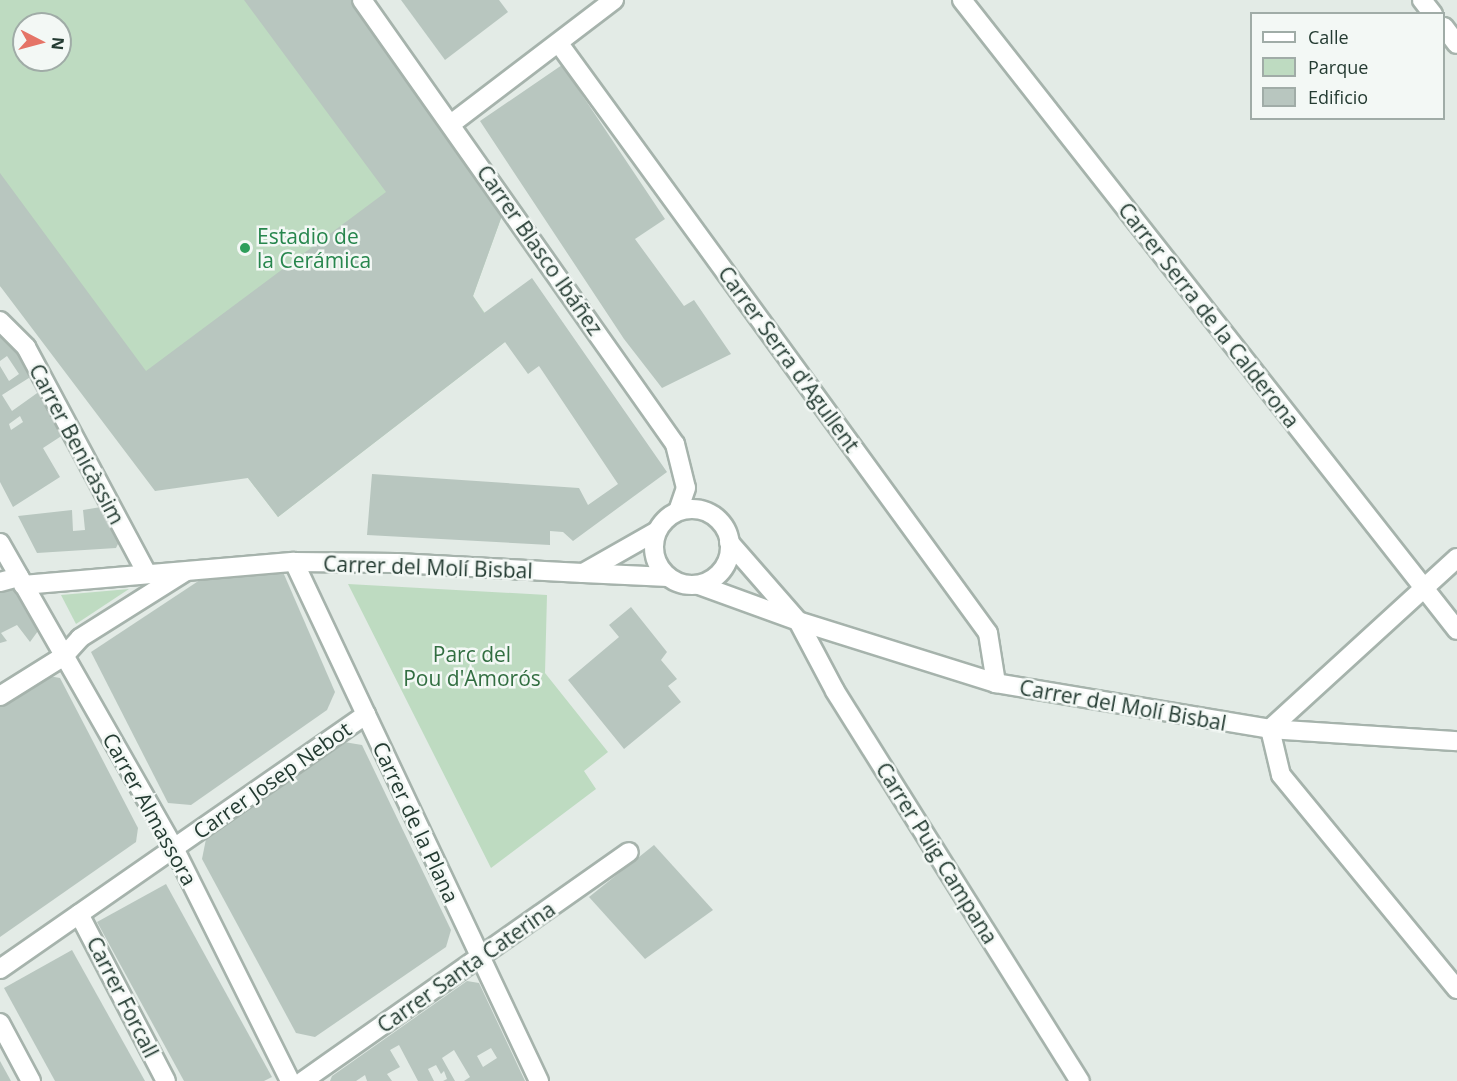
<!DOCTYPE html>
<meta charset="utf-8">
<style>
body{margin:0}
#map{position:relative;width:1457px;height:1081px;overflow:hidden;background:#e3ebe6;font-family:"Open Sans",sans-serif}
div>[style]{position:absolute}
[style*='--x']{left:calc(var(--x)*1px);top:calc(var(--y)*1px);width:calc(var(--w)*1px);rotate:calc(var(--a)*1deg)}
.green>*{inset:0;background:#bedbc1}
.building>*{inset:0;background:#b8c6bf}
.roads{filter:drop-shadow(2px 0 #a6b3ac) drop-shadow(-2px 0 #a6b3ac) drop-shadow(0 2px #a6b3ac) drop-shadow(0 -2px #a6b3ac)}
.street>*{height:18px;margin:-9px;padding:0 9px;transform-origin:9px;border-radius:9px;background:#fff}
.secondary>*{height:18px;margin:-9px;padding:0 9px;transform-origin:9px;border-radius:9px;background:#fff}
.secondary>.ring{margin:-9px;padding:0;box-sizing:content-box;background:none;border:18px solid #fff;border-radius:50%}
.dots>*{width:16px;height:16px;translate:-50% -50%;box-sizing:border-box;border:3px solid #f3f8f5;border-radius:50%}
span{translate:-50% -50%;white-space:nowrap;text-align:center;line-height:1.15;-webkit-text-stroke:5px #f3f8f5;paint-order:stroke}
.leisure-label{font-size:21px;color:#27864d}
.left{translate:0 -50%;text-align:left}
.street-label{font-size:21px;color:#243b32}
.park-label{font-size:21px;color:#326e41}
.legend{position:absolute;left:1250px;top:12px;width:195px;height:108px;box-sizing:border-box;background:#f3f8f5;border:2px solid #a0aca7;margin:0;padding:8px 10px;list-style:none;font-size:18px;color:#243b32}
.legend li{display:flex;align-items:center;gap:12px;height:30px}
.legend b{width:30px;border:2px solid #a0aca7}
.north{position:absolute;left:12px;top:12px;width:60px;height:60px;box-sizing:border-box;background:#f3f8f5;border:2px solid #a0aca7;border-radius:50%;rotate:96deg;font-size:16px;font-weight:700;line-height:24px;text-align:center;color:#243b32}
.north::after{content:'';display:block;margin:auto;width:21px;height:27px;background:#e57467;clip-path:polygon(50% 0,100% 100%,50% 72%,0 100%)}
</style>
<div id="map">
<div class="green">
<i style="clip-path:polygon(evenodd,0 0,354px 0,504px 210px,473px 296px,505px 342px,278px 517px,248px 478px,0 286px,0 0,24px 24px,60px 24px,60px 60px,24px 60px,24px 24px)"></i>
<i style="clip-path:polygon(348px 584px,547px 595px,545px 673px,608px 752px,584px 771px,596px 789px,491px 868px)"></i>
<i style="clip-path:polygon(129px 589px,76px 624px,61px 595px)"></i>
</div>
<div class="building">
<i style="clip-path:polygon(244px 0,354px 0,504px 210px,473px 296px,484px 313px,532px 278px,667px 472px,573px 541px,563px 532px,550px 531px,550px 545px,367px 535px,372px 474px,579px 488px,588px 505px,618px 484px,539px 366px,528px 374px,505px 342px,278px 517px,248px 478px,155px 491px,0 286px,0 173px,146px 371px,386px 192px)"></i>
<i style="clip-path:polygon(401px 0,499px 0,508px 12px,445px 60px)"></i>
<i style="clip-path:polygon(562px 65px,665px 219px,635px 239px,684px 306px,694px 300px,731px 354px,662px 388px,624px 339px,480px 121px)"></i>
<i style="clip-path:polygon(evenodd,0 328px,14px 343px,32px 376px,2px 395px,12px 411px,40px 391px,63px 435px,43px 448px,60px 477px,13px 507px,0 482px,0 366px,9px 381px,19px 374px,7px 356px,0 361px,0 328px,20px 416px,23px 422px,11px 430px,9px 424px,20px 416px)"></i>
<i style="clip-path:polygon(101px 507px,120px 540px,116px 548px,37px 553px,18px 516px,72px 510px,73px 531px,85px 530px,83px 510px)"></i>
<i style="clip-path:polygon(283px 572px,335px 692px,327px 710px,191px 805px,168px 803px,91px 652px,209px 574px)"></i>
<i style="clip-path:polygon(0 586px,16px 586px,38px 631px,30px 642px,17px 625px,1px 633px,7px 641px,0 643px)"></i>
<i style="clip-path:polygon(631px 607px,667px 652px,661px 660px,677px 679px,668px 686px,681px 702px,624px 749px,568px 680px,619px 637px,609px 625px)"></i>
<i style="clip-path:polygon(49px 676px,60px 678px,138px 828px,136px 842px,0 937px,0 707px)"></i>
<i style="clip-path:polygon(344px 742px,362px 745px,451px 930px,446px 947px,315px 1037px,296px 1033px,202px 859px,206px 839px)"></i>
<i style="clip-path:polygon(654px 845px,713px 910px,645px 959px,589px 897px)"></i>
<i style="clip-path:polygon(166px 884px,272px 1077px,264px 1081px,184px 1081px,97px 922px)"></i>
<i style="clip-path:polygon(72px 950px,145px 1081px,55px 1081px,4px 988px)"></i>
<i style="clip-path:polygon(evenodd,467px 981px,479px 983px,525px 1081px,464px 1081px,470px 1077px,454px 1050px,442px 1058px,455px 1081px,443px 1081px,447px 1079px,444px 1071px,441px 1074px,436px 1065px,428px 1069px,434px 1081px,418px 1081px,399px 1045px,390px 1050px,400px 1067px,387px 1074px,392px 1081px,367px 1081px,365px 1075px,356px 1081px,330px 1081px,332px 1076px,467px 981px,491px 1048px,497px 1058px,483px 1067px,477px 1056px,491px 1048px)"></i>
<i style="clip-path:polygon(0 1061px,11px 1081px,0 1081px)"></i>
</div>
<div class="roads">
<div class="street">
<i style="--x:962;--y:0;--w:801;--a:51.84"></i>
<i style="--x:1422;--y:0;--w:18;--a:52"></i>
<i style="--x:1444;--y:27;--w:21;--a:53"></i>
<i style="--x:560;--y:45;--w:727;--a:53.95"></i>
<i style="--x:988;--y:633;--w:51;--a:80.9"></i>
<i style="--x:451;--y:124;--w:205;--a:-37.3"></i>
<i style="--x:0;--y:321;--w:37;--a:45"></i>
<i style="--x:26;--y:347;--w:257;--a:61.9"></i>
<i style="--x:0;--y:543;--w:351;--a:60.3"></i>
<i style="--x:174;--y:848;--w:260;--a:63.5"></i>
<i style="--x:1457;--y:558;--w:253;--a:137.6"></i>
<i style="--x:1270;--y:729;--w:47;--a:76.6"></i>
<i style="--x:1281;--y:775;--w:277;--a:50.6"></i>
<i style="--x:583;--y:573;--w:85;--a:2.7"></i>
<i style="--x:0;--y:582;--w:20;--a:-15"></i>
<i style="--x:23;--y:585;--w:272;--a:-4.9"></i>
<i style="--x:798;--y:621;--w:207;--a:17.4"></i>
<i style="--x:996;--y:683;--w:278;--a:9.5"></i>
<i style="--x:1270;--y:729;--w:187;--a:3.7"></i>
<i style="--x:798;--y:621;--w:79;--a:62.1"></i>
<i style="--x:835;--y:691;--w:461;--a:57.9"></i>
<i style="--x:0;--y:696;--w:75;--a:-32"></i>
<i style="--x:64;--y:656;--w:24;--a:-48"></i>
<i style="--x:80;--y:638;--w:124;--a:-32.2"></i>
<i style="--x:79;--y:914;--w:188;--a:62.5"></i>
<i style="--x:0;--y:969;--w:446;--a:-34.8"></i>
<i style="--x:0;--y:1023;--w:66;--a:61.9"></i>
<i style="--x:303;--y:1081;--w:398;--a:-35.1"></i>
</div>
<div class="secondary">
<i style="--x:362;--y:0;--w:543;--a:54.82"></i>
<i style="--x:675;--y:444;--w:45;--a:76"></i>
<i style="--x:686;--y:488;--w:24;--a:109"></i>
<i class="ring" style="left:654px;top:509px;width:58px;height:58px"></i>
<i style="--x:699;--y:585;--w:105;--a:20"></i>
<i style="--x:798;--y:621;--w:105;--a:-131.1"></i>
<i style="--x:539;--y:1081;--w:574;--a:-115.27"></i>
<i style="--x:294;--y:562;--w:103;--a:0.6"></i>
<i style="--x:397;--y:563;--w:186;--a:3.1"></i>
<i style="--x:583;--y:573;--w:85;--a:-29.6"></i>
</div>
</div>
<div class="dots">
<i style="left:245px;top:248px;background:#2e9e5b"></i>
</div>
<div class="leisure-label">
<span class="left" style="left:257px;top:248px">Estadio de<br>la Cerámica</span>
</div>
<div class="street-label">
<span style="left:540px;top:250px;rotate:55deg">Carrer Blasco Ibáñez</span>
<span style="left:1209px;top:315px;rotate:52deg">Carrer Serra de la Calderona</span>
<span style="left:789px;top:359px;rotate:54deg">Carrer Serra d'Agullent</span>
<span style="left:77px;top:444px;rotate:62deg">Carrer Benicàssim</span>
<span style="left:428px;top:567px;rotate:2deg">Carrer del Molí Bisbal</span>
<span style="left:1123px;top:705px;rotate:10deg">Carrer del Molí Bisbal</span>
<span style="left:272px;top:780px;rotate:-35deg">Carrer Josep Nebot</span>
<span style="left:150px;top:809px;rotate:61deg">Carrer Almassora</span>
<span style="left:416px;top:822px;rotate:65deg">Carrer de la Plana</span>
<span style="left:937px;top:853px;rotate:58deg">Carrer Puig Campana</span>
<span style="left:466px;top:967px;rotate:-35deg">Carrer Santa Caterina</span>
<span style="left:123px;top:997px;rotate:63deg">Carrer Forcall</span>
</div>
<div class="park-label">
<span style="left:472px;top:666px">Parc del<br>Pou d'Amorós</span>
</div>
<ul class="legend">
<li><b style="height:8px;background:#fff"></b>Calle</li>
<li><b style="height:16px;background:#bedbc1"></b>Parque</li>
<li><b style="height:16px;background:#b8c6bf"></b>Edificio</li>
</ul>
<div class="north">N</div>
</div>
